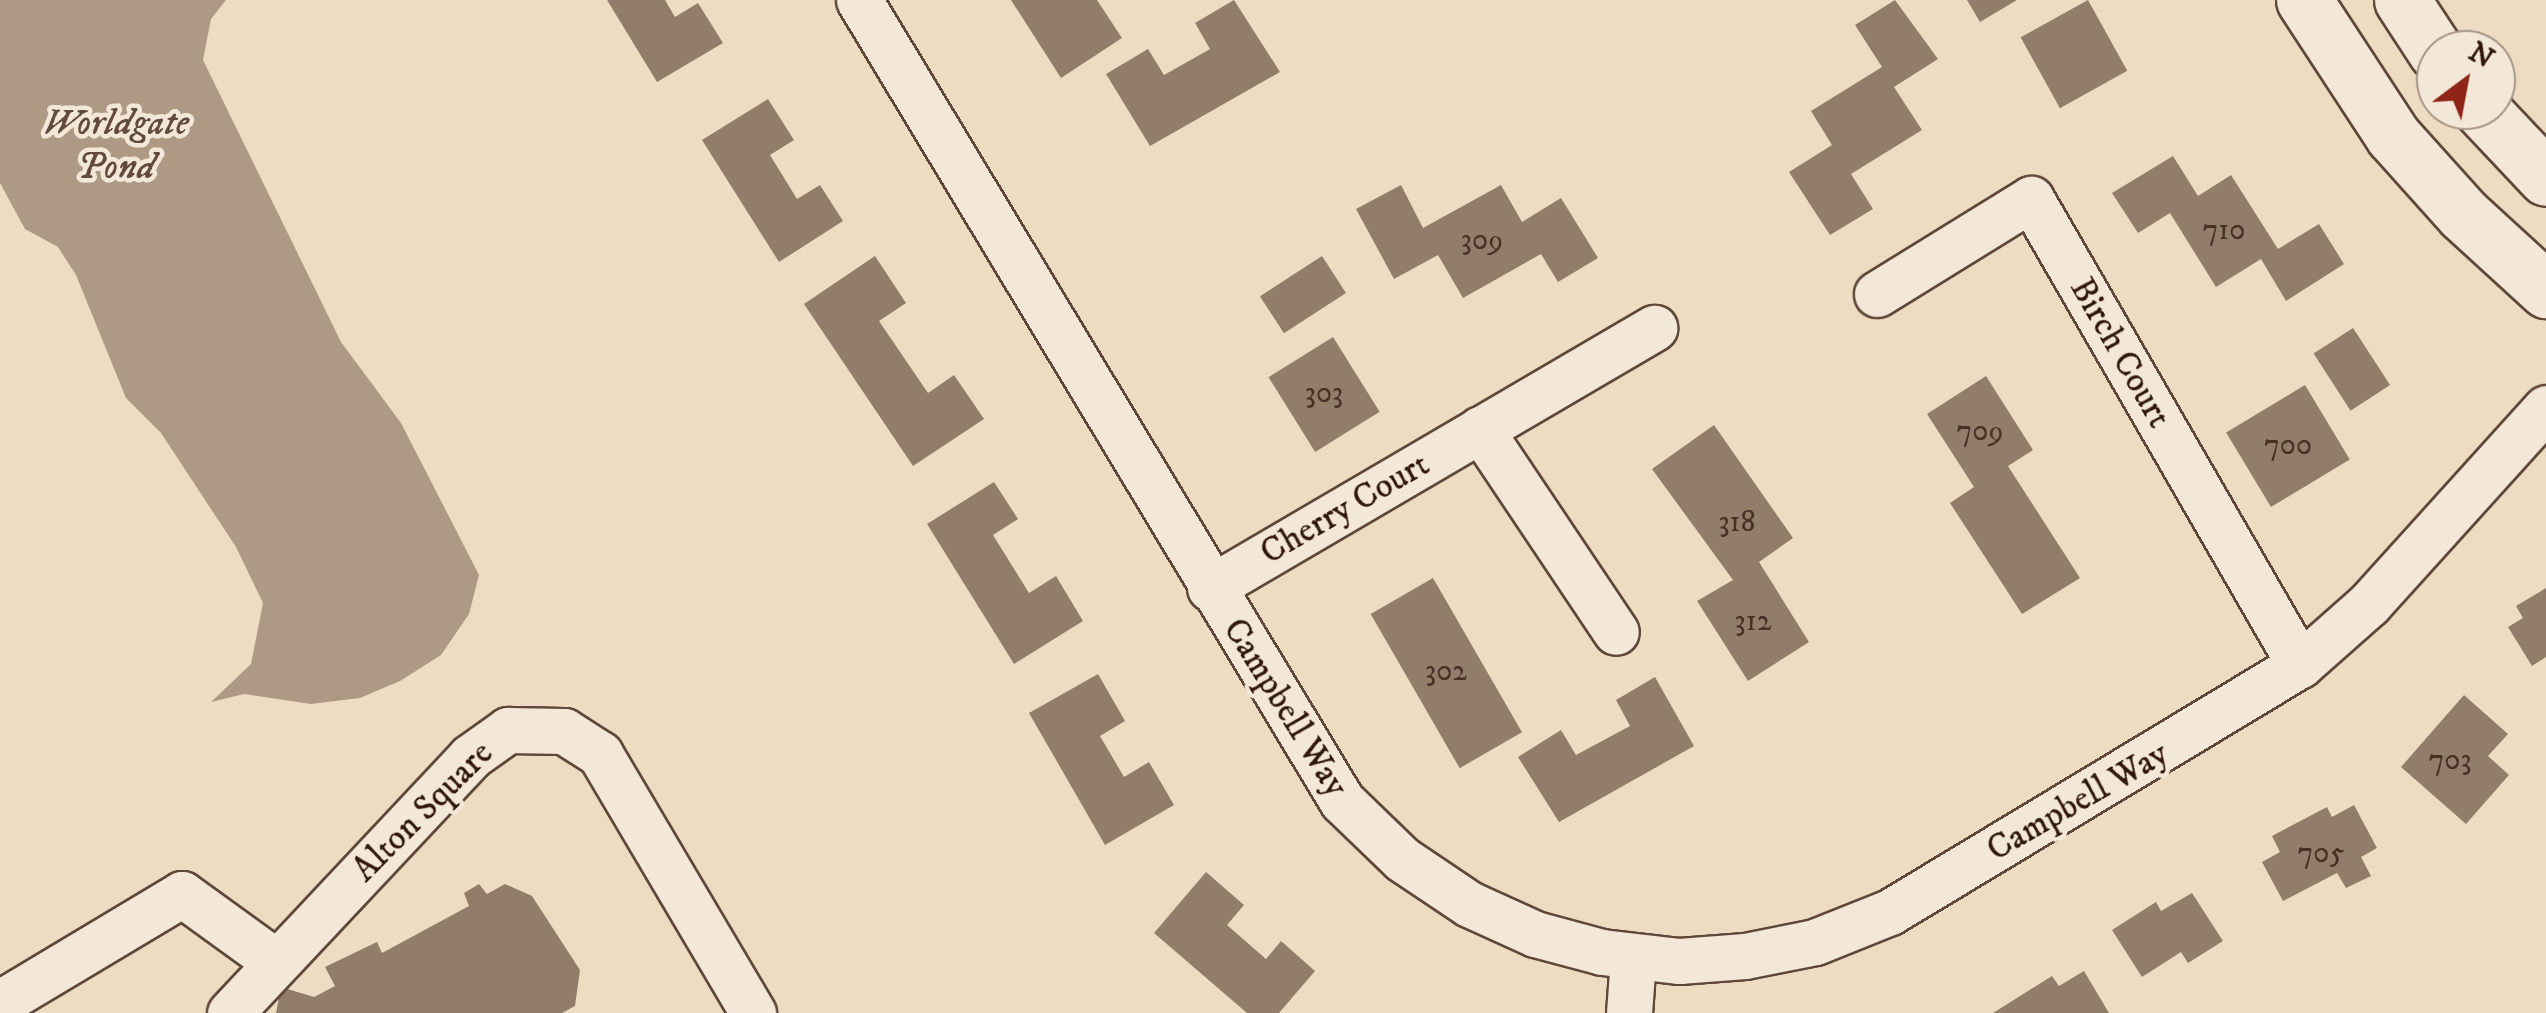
<!DOCTYPE html>
<style>
body{margin:0}
#map{position:relative;width:2546px;height:1013px;overflow:hidden;background:#eddcc1;font-family:"IM FELL DW Pica",serif}
div>[style]{position:absolute}
[style*='--x']{left:calc(var(--x)*1px);top:calc(var(--y)*1px);width:calc(var(--w)*1px);rotate:calc(var(--a)*1deg)}
.water>*{inset:0;background:#ad9984}
.building>*{inset:0;background:#927d6b;transform-origin:0 0}
.roads{filter:drop-shadow(2px 0 #5f483a) drop-shadow(-2px 0 #5f483a) drop-shadow(0 2px #5f483a) drop-shadow(0 -2px #5f483a)}
.street>*{height:45px;margin:-22.5px;padding:0 22.5px;transform-origin:22.5px;border-radius:22.5px;background:#f3e8d7}
.secondary>*{height:55px;margin:-27.5px;padding:0 27.5px;transform-origin:27.5px;border-radius:27.5px;background:#f3e8d7}
span{translate:-50% -50%;white-space:nowrap;text-align:center;line-height:1.15;-webkit-text-stroke:9px #f3e8d7;paint-order:stroke}
.number-label{font-size:30px;color:#483024}
.number-label span{-webkit-text-stroke-width:0}
.street-label{font-size:35px;color:#30170d}
.water-label{font-size:38px;color:#624b3d;font-style:italic}
.north{position:absolute;left:2416px;top:30px;width:100px;height:100px;box-sizing:border-box;background:#f3e8d7;border:2px solid #a59486;border-radius:50%;rotate:32deg;font-size:28px;font-weight:700;line-height:40px;text-align:center;color:#30170d}
.north::after{content:'';display:block;margin:auto;width:35px;height:45px;background:#8f2418;clip-path:polygon(50% 0,100% 100%,50% 72%,0 100%)}
</style>
<div id="map">
<div class="water">
<i style="clip-path:polygon(0 0,226px 0,211px 19px,203px 60px,341px 342px,401px 423px,479px 575px,469px 614px,441px 655px,400px 681px,360px 698px,311px 704px,244px 694px,211px 702px,251px 664px,263px 603px,236px 547px,161px 433px,126px 398px,76px 275px,58px 247px,25px 229px,0 183px)"></i>
</div>
<div class="building">
<i style="clip-path:polygon(607px 0,665px 0,675px 17px,698px 3px,723px 43px,657px 82px)"></i>
<i style="clip-path:polygon(1011px 0,1097px 0,1122px 38px,1061px 78px)"></i>
<i style="clip-path:polygon(1234px 0,1280px 72px,1150px 146px,1106px 74px,1148px 49px,1164px 75px,1210px 49px,1195px 23px)"></i>
<i style="clip-path:polygon(1895px 0,1938px 59px,1894px 87px,1922px 130px,1851px 174px,1873px 209px,1830px 235px,1789px 172px,1832px 145px,1811px 111px,1882px 67px,1855px 25px)"></i>
<i style="clip-path:polygon(1967px 0,2017px 0,1980px 22px)"></i>
<i style="left:2088px;top:0;width:81px;height:77px;rotate:61deg"></i>
<i style="clip-path:polygon(768px 99px,794px 140px,770px 155px,797px 199px,820px 185px,843px 221px,779px 262px,702px 140px)"></i>
<i style="clip-path:polygon(2173px 156px,2198px 196px,2231px 175px,2278px 249px,2319px 224px,2344px 264px,2286px 301px,2261px 259px,2216px 287px,2170px 213px,2138px 233px,2112px 193px)"></i>
<i style="clip-path:polygon(1401px 185px,1423px 228px,1501px 185px,1522px 222px,1561px 198px,1598px 258px,1558px 282px,1541px 254px,1463px 298px,1438px 255px,1394px 279px,1356px 209px)"></i>
<i style="clip-path:polygon(875px 256px,906px 303px,879px 321px,928px 393px,954px 375px,984px 419px,913px 466px,804px 304px)"></i>
<i style="left:1322px;top:256px;width:44px;height:74px;rotate:57deg"></i>
<i style="left:2353px;top:328px;width:68px;height:47px;rotate:57deg"></i>
<i style="left:1333px;top:337px;width:88px;height:76px;rotate:58deg"></i>
<i style="clip-path:polygon(1986px 376px,2033px 450px,2008px 466px,2080px 578px,2022px 614px,1950px 503px,1974px 487px,1927px 414px)"></i>
<i style="left:2305px;top:385px;width:87px;height:92px;rotate:59deg"></i>
<i style="clip-path:polygon(1714px 425px,1793px 538px,1759px 562px,1809px 642px,1748px 681px,1697px 601px,1733px 580px,1652px 469px)"></i>
<i style="clip-path:polygon(994px 482px,1018px 519px,993px 535px,1029px 593px,1056px 576px,1083px 621px,1014px 664px,927px 524px)"></i>
<i style="left:1433px;top:578px;width:178px;height:72px;rotate:60deg"></i>
<i style="clip-path:polygon(2546px 588px,2546px 657px,2532px 666px,2508px 627px,2523px 618px,2516px 606px)"></i>
<i style="clip-path:polygon(1098px 674px,1125px 721px,1100px 736px,1124px 777px,1149px 762px,1174px 805px,1105px 845px,1029px 713px)"></i>
<i style="clip-path:polygon(1655px 677px,1694px 746px,1559px 822px,1518px 757px,1561px 730px,1576px 755px,1630px 726px,1616px 700px)"></i>
<i style="clip-path:polygon(2464px 695px,2508px 734px,2488px 756px,2509px 775px,2466px 824px,2401px 767px)"></i>
<i style="clip-path:polygon(2354px 805px,2377px 848px,2361px 857px,2371px 876px,2346px 888px,2337px 873px,2283px 901px,2262px 862px,2280px 852px,2272px 836px,2327px 807px,2332px 817px)"></i>
<i style="clip-path:polygon(1206px 872px,1244px 905px,1227px 925px,1266px 959px,1281px 941px,1315px 971px,1279px 1013px,1247px 1013px,1154px 933px)"></i>
<i style="clip-path:polygon(479px 884px,487px 894px,505px 884px,532px 896px,580px 970px,575px 1006px,562px 1013px,276px 1013px,281px 987px,314px 997px,335px 986px,325px 967px,377px 942px,382px 953px,469px 906px,464px 893px)"></i>
<i style="clip-path:polygon(2192px 893px,2223px 941px,2188px 963px,2181px 952px,2142px 977px,2112px 930px,2156px 902px,2161px 911px)"></i>
<i style="clip-path:polygon(2084px 971px,2109px 1013px,1993px 1013px,2052px 976px,2059px 986px)"></i>
</div>
<div class="roads">
<div class="street">
<i style="--x:859;--y:0;--w:935;--a:58.91"></i>
<i style="--x:1342;--y:801;--w:83;--a:44"></i>
<i style="--x:1402;--y:859;--w:81;--a:33.9"></i>
<i style="--x:1469;--y:904;--w:72;--a:24.4"></i>
<i style="--x:1535;--y:934;--w:69;--a:15"></i>
<i style="--x:1602;--y:952;--w:78;--a:6.7"></i>
<i style="--x:1679;--y:961;--w:66;--a:-4.3"></i>
<i style="--x:1745;--y:956;--w:71;--a:-11.3"></i>
<i style="--x:1815;--y:942;--w:81;--a:-21.8"></i>
<i style="--x:1890;--y:912;--w:479;--a:-31.1"></i>
<i style="--x:2300;--y:665;--w:92;--a:-41.5"></i>
<i style="--x:2369;--y:604;--w:264;--a:-47.9"></i>
<i style="--x:1877;--y:294;--w:181;--a:-31.7"></i>
<i style="--x:2031;--y:199;--w:538;--a:60"></i>
<i style="--x:1480;--y:429;--w:244;--a:56.2"></i>
<i style="--x:1210;--y:588;--w:515;--a:-30.35"></i>
<i style="--x:0;--y:1003;--w:212;--a:-30.9"></i>
<i style="--x:182;--y:894;--w:116;--a:35.9"></i>
<i style="--x:230;--y:1013;--w:351;--a:-46.8"></i>
<i style="--x:470;--y:757;--w:47;--a:-35.4"></i>
<i style="--x:508;--y:730;--w:56;--a:1"></i>
<i style="--x:564;--y:731;--w:43;--a:32.6"></i>
<i style="--x:600;--y:754;--w:301;--a:59.4"></i>
<i style="--x:1629;--y:1013;--w:55;--a:-85.8"></i>
</div>
<div class="secondary">
<i style="--x:2304;--y:0;--w:163;--a:56.8"></i>
<i style="--x:2393;--y:136;--w:105;--a:48.1"></i>
<i style="--x:2463;--y:214;--w:113;--a:42.5"></i>
<i style="--x:2402;--y:0;--w:62;--a:56.8"></i>
<i style="--x:2482;--y:110;--w:93;--a:46.7"></i>
</div>
</div>
<div class="number-label">
<span style="left:2224px;top:231px">710</span>
<span style="left:1482px;top:241px">309</span>
<span style="left:1324px;top:394px">303</span>
<span style="left:1980px;top:432px">709</span>
<span style="left:2288px;top:446px">700</span>
<span style="left:1737px;top:523px">318</span>
<span style="left:1753px;top:622px">312</span>
<span style="left:1446px;top:672px">302</span>
<span style="left:2450px;top:761px">703</span>
<span style="left:2321px;top:854px">705</span>
</div>
<div class="street-label">
<span style="left:2120px;top:353px;rotate:60deg">Birch Court</span>
<span style="left:1345px;top:509px;rotate:-30deg">Cherry Court</span>
<span style="left:1285px;top:708px;rotate:58deg">Campbell Way</span>
<span style="left:2078px;top:802px;rotate:-30deg">Campbell Way</span>
<span style="left:423px;top:812px;rotate:-45deg">Alton Square</span>
</div>
<div class="water-label">
<span style="left:116px;top:146px">Worldgate<br>Pond</span>
</div>
<div class="north">N</div>
</div>
